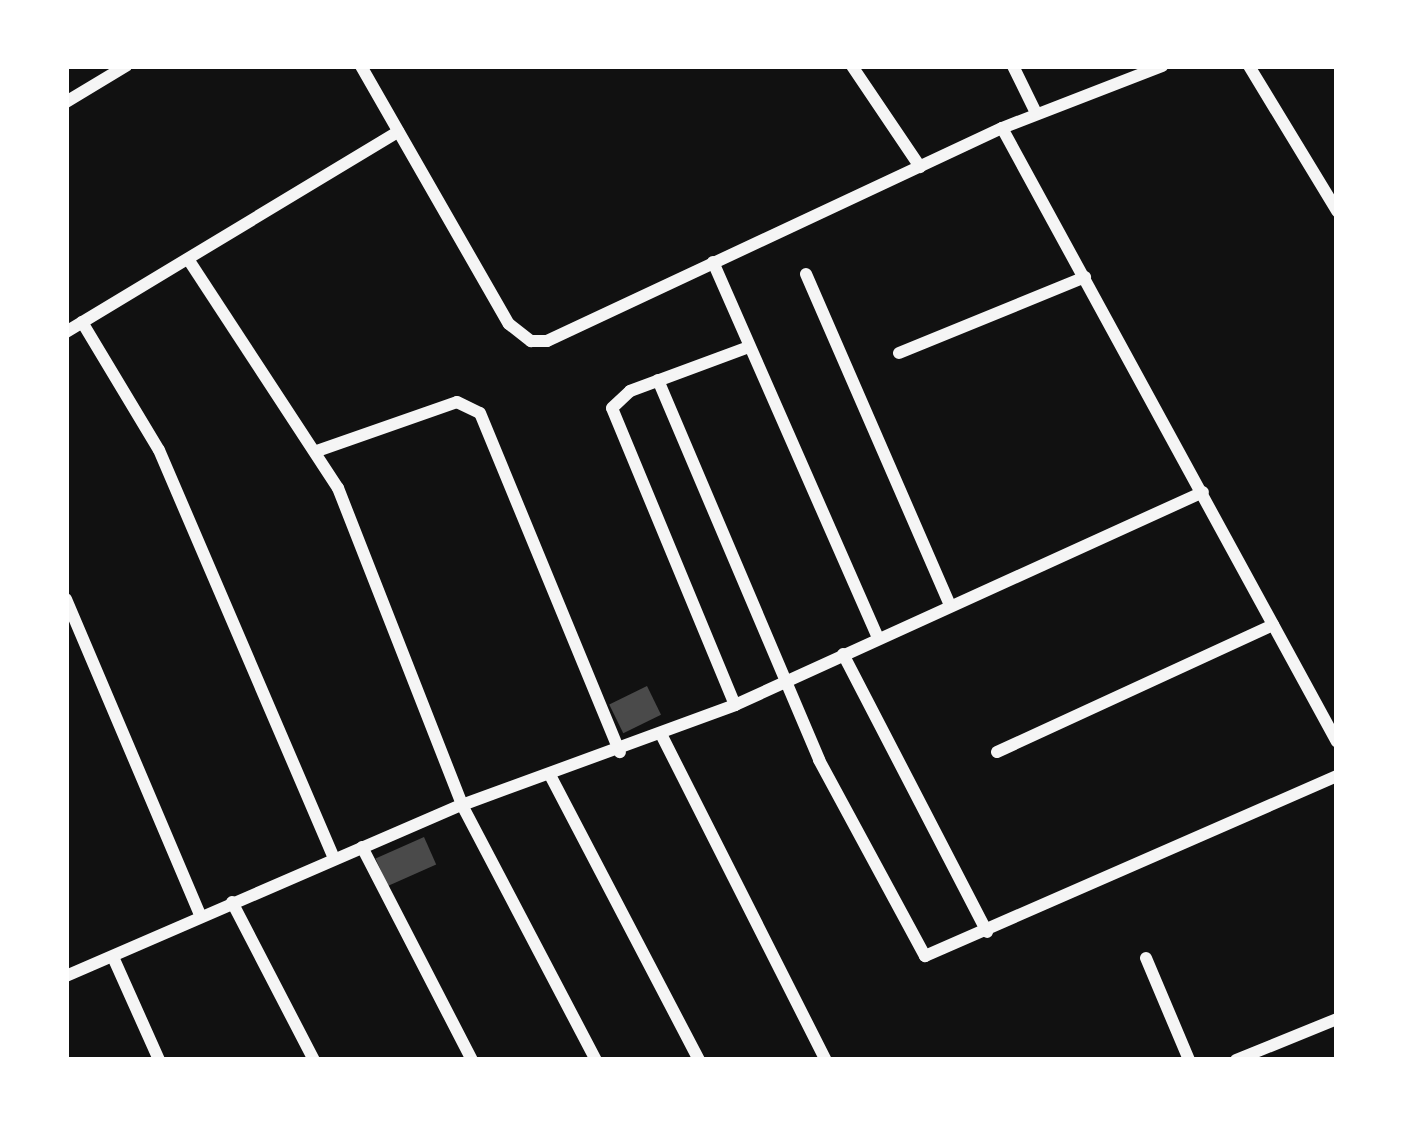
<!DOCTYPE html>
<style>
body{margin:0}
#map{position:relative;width:1403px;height:1126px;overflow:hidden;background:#111;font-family:"Open Sans",sans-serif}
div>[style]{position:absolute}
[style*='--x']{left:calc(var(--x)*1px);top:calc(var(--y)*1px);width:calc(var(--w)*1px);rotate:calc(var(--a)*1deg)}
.building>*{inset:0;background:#4a4a4a;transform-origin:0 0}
.minor>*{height:12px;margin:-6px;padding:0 6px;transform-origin:6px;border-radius:6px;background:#f5f5f5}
span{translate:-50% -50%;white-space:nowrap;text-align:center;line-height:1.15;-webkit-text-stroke:9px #fff;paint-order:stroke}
.frame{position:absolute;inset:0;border:69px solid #fff;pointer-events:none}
</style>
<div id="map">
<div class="building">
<i style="left:647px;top:686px;width:32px;height:42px;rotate:64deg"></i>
<i style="left:424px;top:837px;width:30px;height:53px;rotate:66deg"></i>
</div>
<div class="minor">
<i style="--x:361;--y:66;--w:297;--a:60.2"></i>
<i style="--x:509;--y:324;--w:28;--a:38"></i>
<i style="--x:531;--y:341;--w:16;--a:0"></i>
<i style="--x:547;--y:341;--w:502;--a:-25.09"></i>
<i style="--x:1002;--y:128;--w:172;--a:-21.2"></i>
<i style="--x:852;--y:66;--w:122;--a:56"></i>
<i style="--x:1013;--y:66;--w:52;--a:63.9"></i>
<i style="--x:1249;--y:66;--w:170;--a:58.7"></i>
<i style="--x:66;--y:102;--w:70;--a:-31"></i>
<i style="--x:1002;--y:128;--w:699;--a:61.38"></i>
<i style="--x:188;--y:259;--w:274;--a:56.8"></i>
<i style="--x:338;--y:488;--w:340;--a:68.6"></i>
<i style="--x:462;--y:805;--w:288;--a:62.3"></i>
<i style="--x:713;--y:262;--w:410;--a:66.3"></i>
<i style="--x:806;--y:274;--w:361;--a:66.5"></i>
<i style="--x:82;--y:322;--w:149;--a:59"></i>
<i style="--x:159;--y:450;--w:444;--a:66.8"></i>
<i style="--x:66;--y:332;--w:388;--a:-31.1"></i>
<i style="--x:899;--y:353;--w:201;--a:-22.2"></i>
<i style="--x:658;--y:380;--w:413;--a:67"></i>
<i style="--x:819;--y:760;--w:223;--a:61.6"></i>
<i style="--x:925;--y:956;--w:450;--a:-23.6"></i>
<i style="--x:317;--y:451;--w:148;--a:-19.3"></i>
<i style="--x:457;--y:402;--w:25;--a:26"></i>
<i style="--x:480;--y:413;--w:367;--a:67.6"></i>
<i style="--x:66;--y:599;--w:342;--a:67"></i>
<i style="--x:843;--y:654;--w:313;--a:62.6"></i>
<i style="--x:735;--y:705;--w:321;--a:-112.5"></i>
<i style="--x:612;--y:408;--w:25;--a:-43"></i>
<i style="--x:630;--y:391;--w:127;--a:-20.3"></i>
<i style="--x:662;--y:736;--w:363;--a:63.2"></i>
<i style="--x:997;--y:752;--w:304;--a:-24.7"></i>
<i style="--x:550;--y:775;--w:322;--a:62.4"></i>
<i style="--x:362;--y:847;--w:240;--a:62.7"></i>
<i style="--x:232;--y:902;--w:178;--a:62.6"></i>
<i style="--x:113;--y:957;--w:113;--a:65.9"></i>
<i style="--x:1146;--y:958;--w:111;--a:67.1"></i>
<i style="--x:66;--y:976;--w:431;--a:-23.4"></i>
<i style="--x:462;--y:805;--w:291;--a:-20.1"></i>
<i style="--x:735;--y:705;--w:514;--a:-24.47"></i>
<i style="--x:1236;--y:1060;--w:109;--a:-22.1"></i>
</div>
<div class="frame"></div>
</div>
